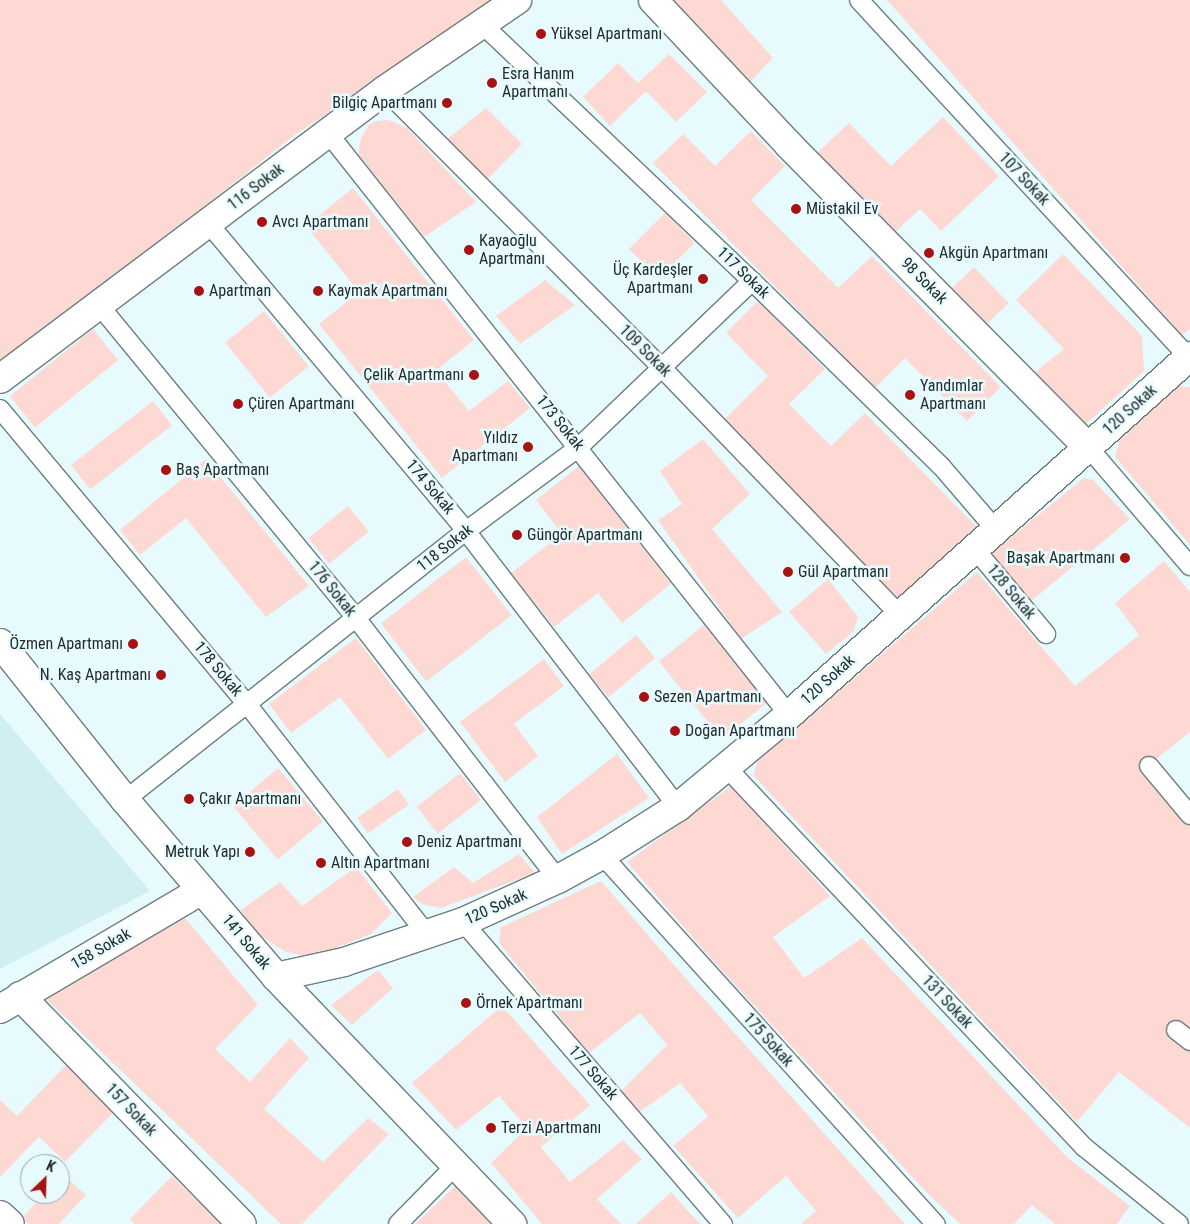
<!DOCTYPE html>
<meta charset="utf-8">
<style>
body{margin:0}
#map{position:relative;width:1190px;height:1224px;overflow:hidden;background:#e7fbfe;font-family:"Roboto Condensed",sans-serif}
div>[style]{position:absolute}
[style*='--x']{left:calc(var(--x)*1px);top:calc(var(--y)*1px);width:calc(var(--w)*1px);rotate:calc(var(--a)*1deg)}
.built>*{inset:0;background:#d1eff3}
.green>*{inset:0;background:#fed8d3;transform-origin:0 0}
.roads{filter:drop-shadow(1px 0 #6d7f81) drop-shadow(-1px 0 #6d7f81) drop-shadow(0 1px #6d7f81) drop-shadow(0 -1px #6d7f81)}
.lane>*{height:18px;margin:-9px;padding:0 9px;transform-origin:9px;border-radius:9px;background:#fff}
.street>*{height:28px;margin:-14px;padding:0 14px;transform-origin:14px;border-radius:14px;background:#fff}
.secondary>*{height:28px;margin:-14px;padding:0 14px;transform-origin:14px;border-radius:14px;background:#fff}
.dots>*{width:14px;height:14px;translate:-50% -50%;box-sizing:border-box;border:2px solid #e7fbfe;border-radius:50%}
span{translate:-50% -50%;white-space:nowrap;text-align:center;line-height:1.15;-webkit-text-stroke:5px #e7fbfe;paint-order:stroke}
.poi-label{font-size:16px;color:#242b2c}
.left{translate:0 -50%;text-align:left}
.right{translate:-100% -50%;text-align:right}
.street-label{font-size:16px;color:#242b2c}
.north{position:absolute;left:20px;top:1154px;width:50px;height:50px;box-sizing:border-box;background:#e7fbfe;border:1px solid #99a8aa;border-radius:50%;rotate:24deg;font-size:14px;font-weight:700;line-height:20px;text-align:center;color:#242b2c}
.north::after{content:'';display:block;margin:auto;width:18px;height:22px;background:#a71213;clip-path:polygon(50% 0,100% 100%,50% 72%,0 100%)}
</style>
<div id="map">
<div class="built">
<i style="clip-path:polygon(0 714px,150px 891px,0 969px)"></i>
</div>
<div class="green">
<i style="clip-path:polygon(0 0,500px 0,296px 134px,0 367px)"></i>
<i style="clip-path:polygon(672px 0,721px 0,773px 58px,746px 86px)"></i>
<i style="clip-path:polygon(887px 0,1190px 0,1190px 329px,1182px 335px)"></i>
<i style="clip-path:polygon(669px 54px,707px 92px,676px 122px,646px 91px,610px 126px,583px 97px,618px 63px,638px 83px)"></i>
<i style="clip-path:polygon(486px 108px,522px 144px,488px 179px,446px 140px)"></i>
<i style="clip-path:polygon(943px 117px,999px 176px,941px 231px,920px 209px,892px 235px,815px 155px,849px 123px,891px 166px)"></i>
<i style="clip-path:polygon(389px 120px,407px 128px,476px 202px,424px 237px,358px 154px,361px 138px,369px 125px,376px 121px)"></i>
<i style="clip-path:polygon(751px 131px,785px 166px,751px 200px,838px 288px,872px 256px,1001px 387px,967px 421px,905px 358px,875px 388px,653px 163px,683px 134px,715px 166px)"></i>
<i style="clip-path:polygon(353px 188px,474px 340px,436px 371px,469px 411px,508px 381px,530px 408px,442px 478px,319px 324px,359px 292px,306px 226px)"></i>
<i style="left:665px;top:213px;width:42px;height:51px;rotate:45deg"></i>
<i style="clip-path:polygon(1063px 254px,1142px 336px,1144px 371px,1086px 424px,1033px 374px,1064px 349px,1016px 300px)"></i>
<i style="left:974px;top:267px;width:50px;height:37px;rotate:46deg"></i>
<i style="clip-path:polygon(545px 280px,575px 305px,520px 344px,496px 316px)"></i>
<i style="clip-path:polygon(758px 301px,825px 369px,789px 404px,831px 446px,865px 413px,976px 526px,899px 600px,723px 421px,768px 376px,726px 333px)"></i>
<i style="left:264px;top:311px;width:71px;height:50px;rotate:51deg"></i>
<i style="left:93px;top:329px;width:40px;height:107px;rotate:51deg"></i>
<i style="clip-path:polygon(1176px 386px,1190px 387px,1190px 545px,1115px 457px,1121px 434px)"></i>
<i style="left:153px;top:401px;width:31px;height:104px;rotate:52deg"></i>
<i style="clip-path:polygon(703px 439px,750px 494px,712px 529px,782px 612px,741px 639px,658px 520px,682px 504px,660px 471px)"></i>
<i style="clip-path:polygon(206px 459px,309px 586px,266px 617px,186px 518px,140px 555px,120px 530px)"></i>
<i style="clip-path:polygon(579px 466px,671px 584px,622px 623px,598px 593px,554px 627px,511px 573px,562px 534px,536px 500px)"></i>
<i style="clip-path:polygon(1084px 478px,1093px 480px,1130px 519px,1029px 603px,990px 554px)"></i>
<i style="left:348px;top:506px;width:33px;height:51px;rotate:51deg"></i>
<i style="left:466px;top:557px;width:74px;height:108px;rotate:52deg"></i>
<i style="clip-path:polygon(1164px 561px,1190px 592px,1190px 732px,1143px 770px,1190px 826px,1190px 1128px,1119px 1072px,1077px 1122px,753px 775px,758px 761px,977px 572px,1075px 686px,1139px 635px,1115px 603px)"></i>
<i style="clip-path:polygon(828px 579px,858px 617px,854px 631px,826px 654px,789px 612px)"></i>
<i style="left:704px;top:625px;width:100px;height:58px;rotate:51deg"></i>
<i style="left:636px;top:635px;width:30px;height:61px;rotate:50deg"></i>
<i style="clip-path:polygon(356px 638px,426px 730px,388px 759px,340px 697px,291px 733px,269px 704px)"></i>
<i style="clip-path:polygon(544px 659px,564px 686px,514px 724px,538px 756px,505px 782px,460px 722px)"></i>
<i style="clip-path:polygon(617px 754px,649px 798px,562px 854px,537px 817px)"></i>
<i style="left:278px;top:768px;width:70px;height:59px;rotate:50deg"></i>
<i style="left:460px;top:773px;width:34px;height:55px;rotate:52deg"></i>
<i style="clip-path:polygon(731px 786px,830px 896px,773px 937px,804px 978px,862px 938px,1068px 1158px,1130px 1206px,1117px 1224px,1055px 1224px,1032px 1205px,1014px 1224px,960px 1224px,926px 1192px,714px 962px,627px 862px)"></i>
<i style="left:398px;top:789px;width:19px;height:50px;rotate:55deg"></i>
<i style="clip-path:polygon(519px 854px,535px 873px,441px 908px,422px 904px,413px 897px,454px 867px,473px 883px)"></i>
<i style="clip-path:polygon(356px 867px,392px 913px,371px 934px,328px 951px,302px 956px,284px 951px,255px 932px,241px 910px,280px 882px,302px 906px)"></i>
<i style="clip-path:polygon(601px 881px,689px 982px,905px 1224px,801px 1224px,816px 1211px,786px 1176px,738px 1218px,673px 1146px,708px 1116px,680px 1083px,638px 1113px,619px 1093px,667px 1045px,640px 1013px,589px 1053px,499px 943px,501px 927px)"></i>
<i style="clip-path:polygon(185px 918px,258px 1005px,215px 1049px,250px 1082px,290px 1038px,309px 1058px,264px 1109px,323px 1162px,368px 1118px,389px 1134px,302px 1224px,281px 1224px,44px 997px)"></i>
<i style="clip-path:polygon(378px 970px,393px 988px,352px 1025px,331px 1005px)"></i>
<i style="clip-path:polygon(502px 1006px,590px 1105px,541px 1147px,570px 1182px,623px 1140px,642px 1159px,597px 1199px,621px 1224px,542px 1224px,491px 1163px,527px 1128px,499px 1096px,456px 1130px,412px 1083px)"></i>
<i style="clip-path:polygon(66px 1065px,114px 1112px,65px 1162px,39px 1137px,0 1177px,0 1100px,17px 1116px)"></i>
<i style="clip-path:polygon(62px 1174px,86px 1195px,59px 1224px,28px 1224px,22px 1218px,44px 1194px,60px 1194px,60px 1176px)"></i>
<i style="clip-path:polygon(172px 1176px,221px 1224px,135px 1224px,130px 1219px)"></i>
<i style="clip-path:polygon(455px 1186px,492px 1224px,415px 1224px)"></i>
<i style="clip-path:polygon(671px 1192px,700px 1224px,636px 1224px)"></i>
</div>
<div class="roads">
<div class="lane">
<i style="--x:859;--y:0;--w:486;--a:47.3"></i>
<i style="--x:482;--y:24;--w:373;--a:43.6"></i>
<i style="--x:752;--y:281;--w:264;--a:44.4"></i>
<i style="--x:941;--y:466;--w:84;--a:49.3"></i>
<i style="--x:385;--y:90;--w:394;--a:45.1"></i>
<i style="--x:663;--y:369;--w:343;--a:46.1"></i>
<i style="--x:328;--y:133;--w:742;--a:51.62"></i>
<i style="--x:208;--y:223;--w:402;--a:50"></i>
<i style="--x:466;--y:531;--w:348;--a:52.5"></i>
<i style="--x:99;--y:305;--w:405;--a:50.6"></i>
<i style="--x:356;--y:618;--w:330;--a:52.3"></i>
<i style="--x:0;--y:409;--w:385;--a:50.1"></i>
<i style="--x:247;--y:704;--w:294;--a:52"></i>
<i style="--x:1088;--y:447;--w:157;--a:49.4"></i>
<i style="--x:975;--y:549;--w:111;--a:50.1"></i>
<i style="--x:1149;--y:766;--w:64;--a:50.1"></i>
<i style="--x:727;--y:768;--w:521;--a:46.71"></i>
<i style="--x:1084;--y:1147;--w:122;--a:39"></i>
<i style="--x:125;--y:800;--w:434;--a:-38.3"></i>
<i style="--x:466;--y:531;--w:141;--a:-36.6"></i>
<i style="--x:579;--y:447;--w:240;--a:-43.8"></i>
<i style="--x:602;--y:855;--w:498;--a:47.9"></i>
<i style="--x:463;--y:922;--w:399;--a:49.3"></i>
<i style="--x:1176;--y:1030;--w:18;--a:38"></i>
<i style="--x:398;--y:1224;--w:83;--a:-45.5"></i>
</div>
<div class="street">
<i style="--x:653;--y:0;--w:199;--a:46.8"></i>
<i style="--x:789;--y:145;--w:425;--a:45.3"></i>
<i style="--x:0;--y:379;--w:481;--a:-36.9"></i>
<i style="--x:385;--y:90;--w:160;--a:-34.3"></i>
<i style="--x:276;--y:977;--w:70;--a:-12.4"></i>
<i style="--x:344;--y:962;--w:126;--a:-18.6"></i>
<i style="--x:463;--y:922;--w:104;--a:-24.4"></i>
<i style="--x:558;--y:879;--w:50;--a:-28.6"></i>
<i style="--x:602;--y:855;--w:90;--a:-32.3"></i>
<i style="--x:678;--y:807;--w:144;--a:-39.7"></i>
<i style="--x:789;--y:715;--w:538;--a:-41.84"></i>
<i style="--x:20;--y:996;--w:318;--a:45.8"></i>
<i style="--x:0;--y:1009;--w:234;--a:-30.5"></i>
<i style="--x:0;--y:1215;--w:13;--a:42"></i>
</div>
<div class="secondary">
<i style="--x:0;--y:643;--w:201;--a:51.5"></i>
<i style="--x:125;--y:800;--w:233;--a:49.5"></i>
<i style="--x:276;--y:977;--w:342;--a:46.3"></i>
</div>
</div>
<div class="dots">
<i style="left:541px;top:34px;background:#a71213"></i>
<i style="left:492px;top:83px;background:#a71213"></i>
<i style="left:447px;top:103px;background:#a71213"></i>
<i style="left:796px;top:209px;background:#a71213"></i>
<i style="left:262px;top:222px;background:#a71213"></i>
<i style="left:469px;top:250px;background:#a71213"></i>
<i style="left:929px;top:253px;background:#a71213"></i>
<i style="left:703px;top:279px;background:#a71213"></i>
<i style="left:199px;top:291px;background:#a71213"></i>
<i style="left:318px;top:291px;background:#a71213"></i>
<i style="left:474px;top:375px;background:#a71213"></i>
<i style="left:910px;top:395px;background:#a71213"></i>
<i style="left:238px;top:404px;background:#a71213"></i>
<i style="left:528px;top:447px;background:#a71213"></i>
<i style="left:166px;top:470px;background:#a71213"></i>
<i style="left:517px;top:535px;background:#a71213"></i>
<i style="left:1125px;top:558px;background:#a71213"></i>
<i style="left:788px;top:572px;background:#a71213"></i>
<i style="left:133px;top:644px;background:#a71213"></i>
<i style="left:161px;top:675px;background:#a71213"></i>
<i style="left:644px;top:697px;background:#a71213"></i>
<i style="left:675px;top:731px;background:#a71213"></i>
<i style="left:189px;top:799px;background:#a71213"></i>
<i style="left:407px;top:842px;background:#a71213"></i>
<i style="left:250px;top:852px;background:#a71213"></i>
<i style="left:321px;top:863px;background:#a71213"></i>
<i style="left:466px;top:1003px;background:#a71213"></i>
<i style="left:491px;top:1128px;background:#a71213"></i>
</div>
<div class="poi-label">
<span class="left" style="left:551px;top:34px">Yüksel Apartmanı</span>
<span class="left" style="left:502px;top:83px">Esra Hanım<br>Apartmanı</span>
<span class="right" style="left:437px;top:103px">Bilgiç Apartmanı</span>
<span class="left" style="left:806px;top:209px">Müstakil Ev</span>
<span class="left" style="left:272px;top:222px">Avcı Apartmanı</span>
<span class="left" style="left:479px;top:250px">Kayaoğlu<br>Apartmanı</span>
<span class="left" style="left:939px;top:253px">Akgün Apartmanı</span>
<span class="right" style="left:693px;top:279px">Üç Kardeşler<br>Apartmanı</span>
<span class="left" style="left:209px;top:291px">Apartman</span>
<span class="left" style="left:328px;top:291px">Kaymak Apartmanı</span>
<span class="right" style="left:464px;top:375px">Çelik Apartmanı</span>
<span class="left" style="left:920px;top:395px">Yandımlar<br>Apartmanı</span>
<span class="left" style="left:248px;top:404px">Çüren Apartmanı</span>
<span class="right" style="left:518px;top:447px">Yıldız<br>Apartmanı</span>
<span class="left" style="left:176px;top:470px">Baş Apartmanı</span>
<span class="left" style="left:527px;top:535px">Güngör Apartmanı</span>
<span class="right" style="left:1115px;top:558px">Başak Apartmanı</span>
<span class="left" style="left:798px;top:572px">Gül Apartmanı</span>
<span class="right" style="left:123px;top:644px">Özmen Apartmanı</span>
<span class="right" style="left:151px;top:675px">N. Kaş Apartmanı</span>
<span class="left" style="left:654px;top:697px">Sezen Apartmanı</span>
<span class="left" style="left:685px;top:731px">Doğan Apartmanı</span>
<span class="left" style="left:199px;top:799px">Çakır Apartmanı</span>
<span class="left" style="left:417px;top:842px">Deniz Apartmanı</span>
<span class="right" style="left:240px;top:852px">Metruk Yapı</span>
<span class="left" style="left:331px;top:863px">Altın Apartmanı</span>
<span class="left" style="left:476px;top:1003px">Örnek Apartmanı</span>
<span class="left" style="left:501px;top:1128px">Terzi Apartmanı</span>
</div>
<div class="street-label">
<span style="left:1024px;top:179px;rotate:47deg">107 Sokak</span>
<span style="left:256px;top:187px;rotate:-37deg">116 Sokak</span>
<span style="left:743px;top:273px;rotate:44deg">117 Sokak</span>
<span style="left:924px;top:281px;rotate:45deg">98 Sokak</span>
<span style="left:645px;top:351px;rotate:45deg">109 Sokak</span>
<span style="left:1130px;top:410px;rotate:-42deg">120 Sokak</span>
<span style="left:560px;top:423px;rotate:51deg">173 Sokak</span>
<span style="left:430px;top:487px;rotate:50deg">174 Sokak</span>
<span style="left:445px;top:548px;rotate:-38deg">118 Sokak</span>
<span style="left:332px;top:589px;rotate:51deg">176 Sokak</span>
<span style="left:1011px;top:592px;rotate:50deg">128 Sokak</span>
<span style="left:218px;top:669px;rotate:50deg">178 Sokak</span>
<span style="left:828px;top:680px;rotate:-42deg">120 Sokak</span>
<span style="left:496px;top:907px;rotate:-24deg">120 Sokak</span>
<span style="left:246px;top:942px;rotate:50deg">141 Sokak</span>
<span style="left:101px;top:949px;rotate:-30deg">158 Sokak</span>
<span style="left:947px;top:1002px;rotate:47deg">131 Sokak</span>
<span style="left:768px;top:1040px;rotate:48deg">175 Sokak</span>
<span style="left:593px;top:1073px;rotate:49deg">177 Sokak</span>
<span style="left:131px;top:1110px;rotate:46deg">157 Sokak</span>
</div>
<div class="north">K</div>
</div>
